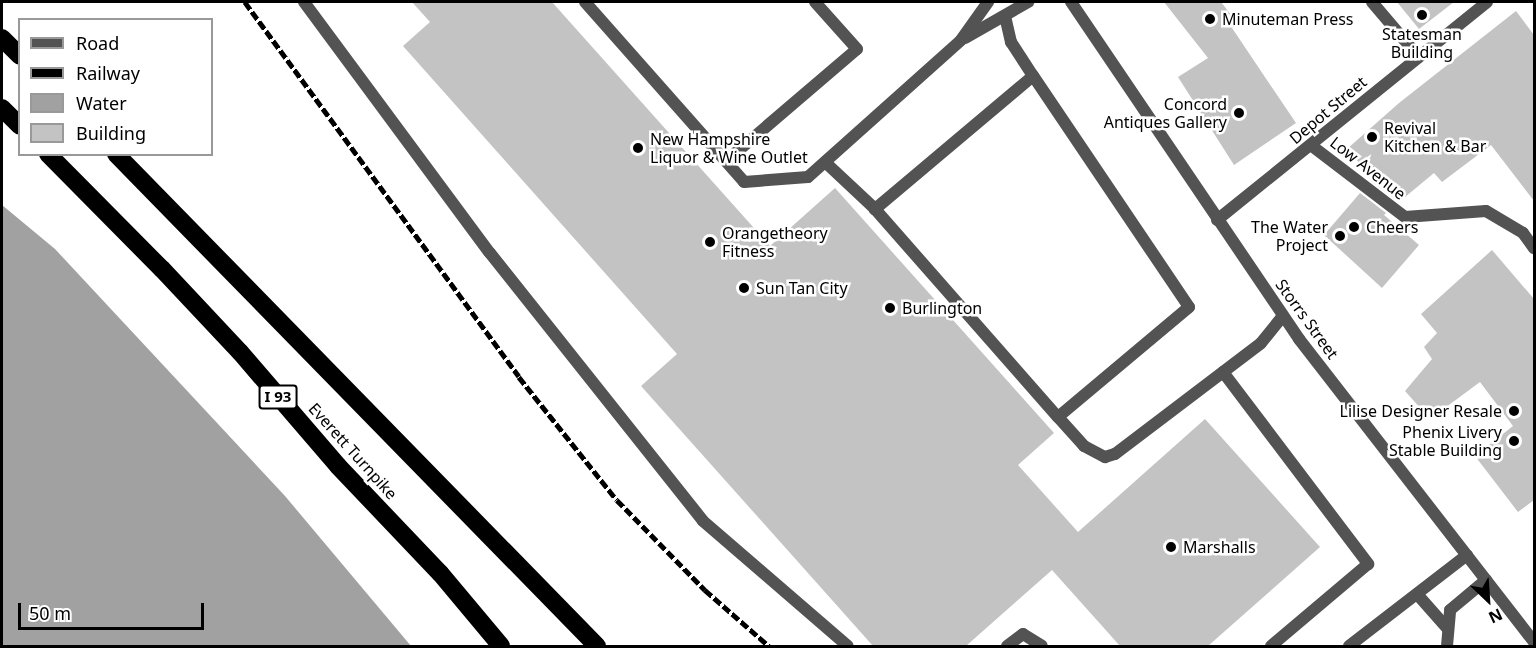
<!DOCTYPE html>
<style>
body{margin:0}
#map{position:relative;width:1536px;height:648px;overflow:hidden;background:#fff;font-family:"Noto Sans",sans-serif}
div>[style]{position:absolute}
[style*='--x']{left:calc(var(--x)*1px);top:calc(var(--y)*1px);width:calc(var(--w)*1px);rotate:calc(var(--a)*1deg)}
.water>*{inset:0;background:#a1a1a1}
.building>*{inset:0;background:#c3c3c3}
.service>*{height:12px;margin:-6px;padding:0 6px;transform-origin:6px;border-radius:6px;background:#535353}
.minor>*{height:12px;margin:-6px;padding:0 6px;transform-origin:6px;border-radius:6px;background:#535353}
.tertiary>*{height:12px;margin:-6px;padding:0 6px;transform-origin:6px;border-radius:6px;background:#535353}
.motorway>*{height:18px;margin:-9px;padding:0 9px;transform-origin:9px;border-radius:9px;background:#000}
.rail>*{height:4.5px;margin-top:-2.25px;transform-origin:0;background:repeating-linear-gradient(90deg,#000 0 9px,transparent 0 12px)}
.dots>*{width:16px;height:16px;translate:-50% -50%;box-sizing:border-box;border:3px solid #fff;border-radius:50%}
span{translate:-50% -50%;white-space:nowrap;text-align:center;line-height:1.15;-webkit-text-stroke:5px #fff;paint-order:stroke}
.shield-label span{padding:2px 4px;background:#fff;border:2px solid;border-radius:4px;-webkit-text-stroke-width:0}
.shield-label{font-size:15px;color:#000;font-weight:700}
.poi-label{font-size:16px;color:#000}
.left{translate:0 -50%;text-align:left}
.right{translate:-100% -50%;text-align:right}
.street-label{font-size:16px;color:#000}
.frame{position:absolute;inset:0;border:3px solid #000;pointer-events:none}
.legend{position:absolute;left:18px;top:18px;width:195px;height:138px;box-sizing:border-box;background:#fff;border:2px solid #999;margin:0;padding:8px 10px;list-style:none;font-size:18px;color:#000}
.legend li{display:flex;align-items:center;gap:12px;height:30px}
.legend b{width:30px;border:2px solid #999}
.north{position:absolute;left:1458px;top:570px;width:60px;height:60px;-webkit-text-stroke:4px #fff;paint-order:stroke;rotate:155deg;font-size:16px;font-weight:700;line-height:24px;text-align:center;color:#000}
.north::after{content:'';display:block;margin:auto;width:21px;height:27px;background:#000;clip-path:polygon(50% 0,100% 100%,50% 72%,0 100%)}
.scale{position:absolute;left:18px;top:603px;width:186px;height:27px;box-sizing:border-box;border:3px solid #000;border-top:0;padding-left:8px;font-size:18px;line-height:21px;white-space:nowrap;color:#000;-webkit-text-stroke:4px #fff;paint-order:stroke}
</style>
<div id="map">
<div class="water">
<i style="clip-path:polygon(2px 205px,55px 249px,285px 496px,411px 646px,2px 646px)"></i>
</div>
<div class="building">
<i style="clip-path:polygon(412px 2px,552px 2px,770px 246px,835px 188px,1054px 433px,1018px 465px,1078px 532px,1205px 419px,1320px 547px,1208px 646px,1120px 646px,1052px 570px,966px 646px,873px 646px,641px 386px,677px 354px,403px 46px,430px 22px)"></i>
<i style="clip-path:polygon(1164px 2px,1221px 2px,1238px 24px,1232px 28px,1296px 123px,1234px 165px,1178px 77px,1208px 58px)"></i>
<i style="clip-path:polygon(1397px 2px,1454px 2px,1419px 29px)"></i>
<i style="clip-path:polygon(1516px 11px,1534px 35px,1534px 201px,1491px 145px,1442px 182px,1434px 173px,1399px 202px,1371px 181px,1373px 179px,1347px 149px,1399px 103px)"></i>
<i style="clip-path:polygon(1360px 193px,1386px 213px,1384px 215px,1419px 245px,1382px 288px,1324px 235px)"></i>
<i style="clip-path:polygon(1492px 250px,1534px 299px,1534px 500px,1518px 512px,1475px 456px,1513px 426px,1480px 382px,1430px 419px,1405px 391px,1432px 359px,1424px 347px,1437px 333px,1421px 314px)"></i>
</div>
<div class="service">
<i style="--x:304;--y:2;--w:312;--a:53.5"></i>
<i style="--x:490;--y:253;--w:342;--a:51.5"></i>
<i style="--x:703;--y:521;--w:191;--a:40.8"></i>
<i style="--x:585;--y:2;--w:240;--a:48.5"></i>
<i style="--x:744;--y:182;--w:64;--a:-4.5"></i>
<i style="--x:808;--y:177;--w:205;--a:-41.8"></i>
<i style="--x:961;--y:40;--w:47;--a:-54.6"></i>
<i style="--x:1005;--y:16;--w:27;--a:77"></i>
<i style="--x:1011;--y:42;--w:40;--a:57.1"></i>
<i style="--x:965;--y:38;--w:73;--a:-29.7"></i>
<i style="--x:726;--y:161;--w:172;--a:-40.5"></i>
<i style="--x:857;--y:49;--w:63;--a:-131.8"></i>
<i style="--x:825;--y:162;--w:69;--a:43.2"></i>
<i style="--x:1223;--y:372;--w:241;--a:52.9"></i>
<i style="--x:1368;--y:564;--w:127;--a:139.8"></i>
<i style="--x:1058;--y:417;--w:171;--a:-40"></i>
<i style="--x:1189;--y:307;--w:279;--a:-124"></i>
<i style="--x:1033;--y:76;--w:207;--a:139.9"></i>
<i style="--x:875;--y:209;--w:277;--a:48.7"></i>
<i style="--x:1058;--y:417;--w:39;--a:48"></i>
<i style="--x:1084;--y:446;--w:24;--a:28"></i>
<i style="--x:1105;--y:457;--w:10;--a:-17"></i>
<i style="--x:1115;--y:454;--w:183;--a:-37.2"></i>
<i style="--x:1261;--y:343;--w:35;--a:-51"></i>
<i style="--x:1417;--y:594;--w:47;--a:48.5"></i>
<i style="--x:1007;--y:646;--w:20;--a:-37"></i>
<i style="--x:1023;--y:634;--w:22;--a:32"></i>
<i style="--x:1349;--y:646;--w:149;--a:-37.6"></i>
<i style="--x:1447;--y:646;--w:36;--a:-85"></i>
<i style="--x:1450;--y:610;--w:47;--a:-39.8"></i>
</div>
<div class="minor">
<i style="--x:1372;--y:2;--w:71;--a:49.6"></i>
<i style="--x:1312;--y:146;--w:117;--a:37.4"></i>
<i style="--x:1405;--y:217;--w:81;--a:-4.2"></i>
<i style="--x:1486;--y:211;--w:43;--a:30.7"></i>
<i style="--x:1523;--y:233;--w:19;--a:54"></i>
<i style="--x:1217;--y:220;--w:347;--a:-38.9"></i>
</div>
<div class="tertiary">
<i style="--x:1071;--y:2;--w:407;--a:55.9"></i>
<i style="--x:1299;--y:339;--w:383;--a:52.2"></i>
</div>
<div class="motorway">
<i style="--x:2;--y:38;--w:25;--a:45"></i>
<i style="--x:2;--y:108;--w:25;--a:45"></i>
<i style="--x:48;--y:154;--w:162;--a:45.3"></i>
<i style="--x:162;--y:269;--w:114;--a:46.8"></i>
<i style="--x:240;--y:352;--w:150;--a:49.3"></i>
<i style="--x:338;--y:466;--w:148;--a:46.4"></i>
<i style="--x:440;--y:573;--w:95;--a:50.1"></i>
<i style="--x:116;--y:154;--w:688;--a:45.65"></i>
</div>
<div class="rail">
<i style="--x:245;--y:2;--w:464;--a:53.8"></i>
<i style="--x:519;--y:377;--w:157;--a:51.5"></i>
<i style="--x:617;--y:500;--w:126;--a:45.6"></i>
<i style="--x:705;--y:590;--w:85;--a:41.2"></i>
</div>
<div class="dots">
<i style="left:1422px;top:15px;background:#000"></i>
<i style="left:1210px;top:19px;background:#000"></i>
<i style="left:1239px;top:113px;background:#000"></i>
<i style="left:1372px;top:137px;background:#000"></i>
<i style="left:638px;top:148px;background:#000"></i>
<i style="left:1354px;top:227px;background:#000"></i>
<i style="left:1340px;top:236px;background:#000"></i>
<i style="left:710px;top:242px;background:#000"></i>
<i style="left:744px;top:288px;background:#000"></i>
<i style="left:890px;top:308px;background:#000"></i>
<i style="left:1514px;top:411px;background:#000"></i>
<i style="left:1514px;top:441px;background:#000"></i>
<i style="left:1171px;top:547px;background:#000"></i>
</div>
<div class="shield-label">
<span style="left:278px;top:397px">I 93</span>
</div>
<div class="poi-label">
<span class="left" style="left:1222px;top:19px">Minuteman Press</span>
<span style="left:1422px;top:43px">Statesman<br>Building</span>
<span class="right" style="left:1227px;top:113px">Concord<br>Antiques Gallery</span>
<span class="left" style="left:1384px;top:137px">Revival<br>Kitchen &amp; Bar</span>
<span class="left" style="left:650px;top:148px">New Hampshire<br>Liquor &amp; Wine Outlet</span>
<span class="right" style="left:1328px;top:236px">The Water<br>Project</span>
<span class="left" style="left:1366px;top:227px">Cheers</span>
<span class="left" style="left:722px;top:242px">Orangetheory<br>Fitness</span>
<span class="left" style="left:756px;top:288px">Sun Tan City</span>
<span class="left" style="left:902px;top:308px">Burlington</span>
<span class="right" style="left:1502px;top:411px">Lilise Designer Resale</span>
<span class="right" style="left:1502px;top:441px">Phenix Livery<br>Stable Building</span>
<span class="left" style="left:1183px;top:547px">Marshalls</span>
</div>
<div class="street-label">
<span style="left:1328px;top:110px;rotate:-40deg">Depot Street</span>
<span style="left:1368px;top:168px;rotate:38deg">Low Avenue</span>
<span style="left:1307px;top:319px;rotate:54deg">Storrs Street</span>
<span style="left:353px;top:451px;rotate:48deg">Everett Turnpike</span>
</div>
<div class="frame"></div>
<ul class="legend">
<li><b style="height:8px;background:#535353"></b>Road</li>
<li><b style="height:8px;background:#000"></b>Railway</li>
<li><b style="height:16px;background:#a1a1a1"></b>Water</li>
<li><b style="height:16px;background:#c3c3c3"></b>Building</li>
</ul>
<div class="north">N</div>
<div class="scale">50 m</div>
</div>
